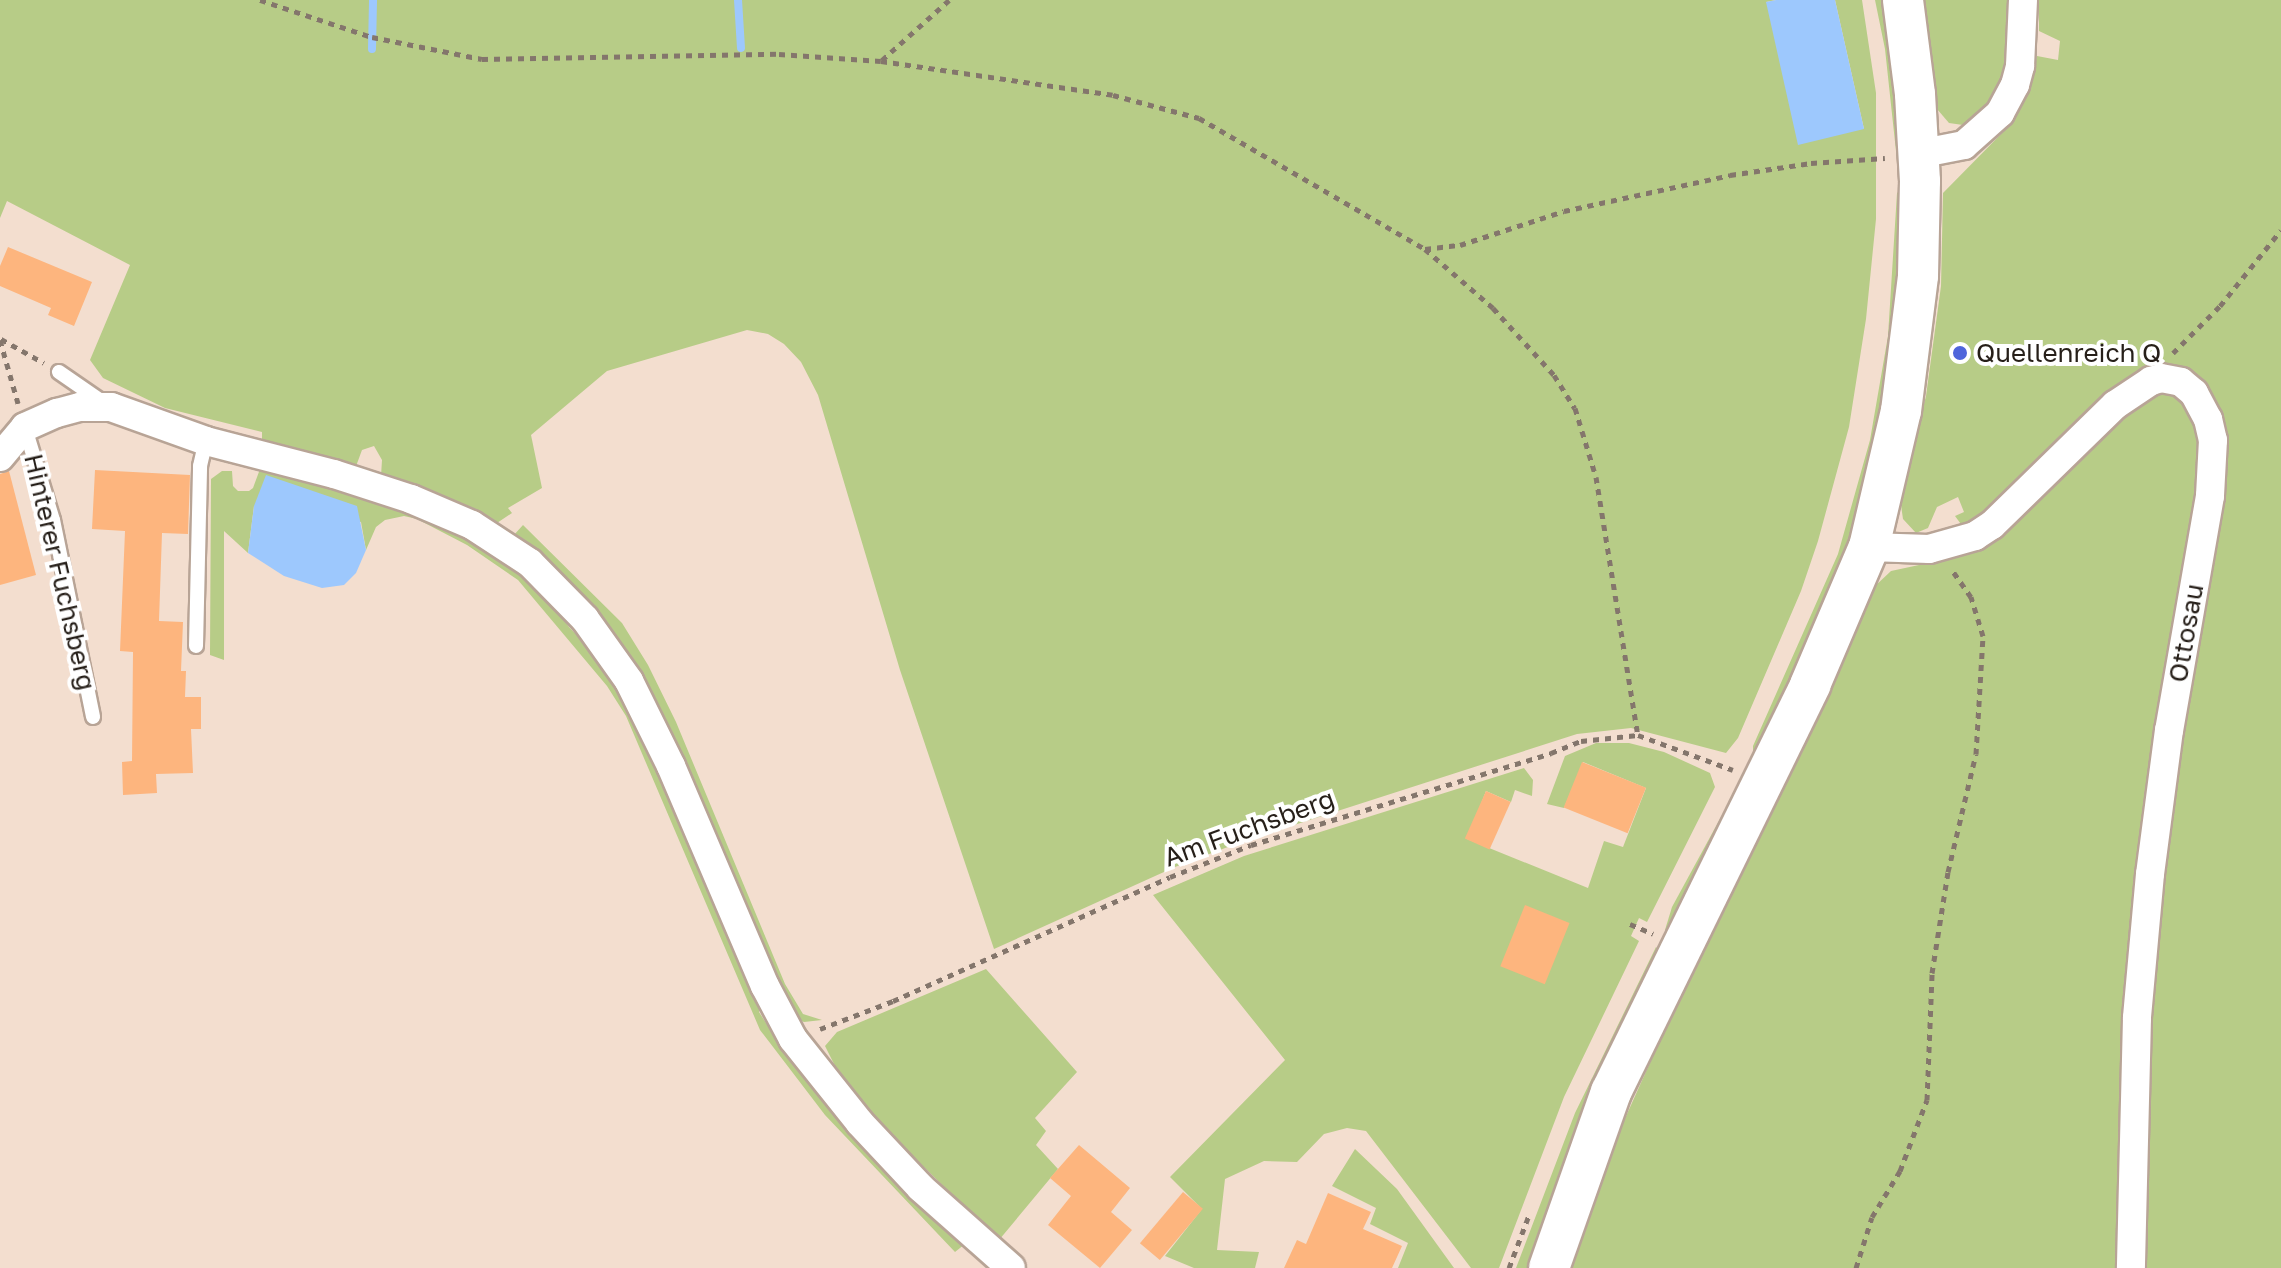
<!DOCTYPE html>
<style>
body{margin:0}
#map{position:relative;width:2281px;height:1268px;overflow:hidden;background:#f3decf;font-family:"Golos Text",sans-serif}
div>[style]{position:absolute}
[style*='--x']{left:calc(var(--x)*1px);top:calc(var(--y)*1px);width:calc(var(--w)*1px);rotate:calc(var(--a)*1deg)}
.green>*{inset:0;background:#b7cc87}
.water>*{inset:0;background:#9dc8fd}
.stream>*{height:8px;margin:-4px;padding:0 4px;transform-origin:4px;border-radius:4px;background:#9dc8fd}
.building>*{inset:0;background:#fdb57e;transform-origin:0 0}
.path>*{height:5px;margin-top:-2.5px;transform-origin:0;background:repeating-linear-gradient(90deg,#84766c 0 6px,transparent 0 12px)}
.roads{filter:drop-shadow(2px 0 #b8a496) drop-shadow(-2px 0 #b8a496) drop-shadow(0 2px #b8a496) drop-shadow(0 -2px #b8a496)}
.lane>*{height:14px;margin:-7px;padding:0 7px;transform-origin:7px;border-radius:7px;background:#fff}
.street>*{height:28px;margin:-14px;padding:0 14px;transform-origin:14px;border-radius:14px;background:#fff}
.secondary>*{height:40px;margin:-20px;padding:0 20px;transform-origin:20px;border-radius:20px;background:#fff}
.dots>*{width:22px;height:22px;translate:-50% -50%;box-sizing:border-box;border:4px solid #fff;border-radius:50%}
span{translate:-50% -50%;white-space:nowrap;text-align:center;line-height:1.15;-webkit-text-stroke:8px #fff;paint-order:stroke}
.poi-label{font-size:26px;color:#261f19}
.left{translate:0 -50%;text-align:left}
.street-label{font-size:26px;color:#261f19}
</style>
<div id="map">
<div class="green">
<i style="clip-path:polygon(0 0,1776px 0,1766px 2px,1864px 129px,1835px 0,1862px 0,1876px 93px,1876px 219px,1866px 319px,1849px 427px,1818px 541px,1801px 591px,1738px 738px,1726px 753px,1631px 728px,1577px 734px,1241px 842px,1175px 867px,994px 949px,900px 670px,818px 395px,801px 362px,784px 344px,768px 334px,747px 330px,607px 371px,531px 435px,542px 488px,508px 508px,512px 513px,494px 525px,381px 476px,382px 460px,374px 446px,362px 450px,355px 469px,262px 441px,262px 432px,165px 408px,103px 378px,90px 360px,130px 265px,7px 201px,0 218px)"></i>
<i style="clip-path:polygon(1875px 0,1885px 0,1897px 73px,1899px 179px,1885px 49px)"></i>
<i style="clip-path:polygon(1920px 0,2010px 0,2006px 67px,2000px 86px,1991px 103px,1963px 125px,1949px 123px,1937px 109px)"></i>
<i style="clip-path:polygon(2039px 0,2281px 0,2281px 1268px,1567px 1268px,1601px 1172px,1679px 998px,1802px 752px,1874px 587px,1891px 571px,1933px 562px,1966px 531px,1955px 516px,1964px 512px,1958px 497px,1937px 507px,1928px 528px,1916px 533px,1903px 519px,1900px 498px,1926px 396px,1941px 286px,1943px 193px,2006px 129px,2030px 87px,2037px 56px,2058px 60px,2060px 41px,2039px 31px)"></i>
<i style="clip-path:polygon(1902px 189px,1897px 339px,1864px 496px,1825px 616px,1753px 758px,1753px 746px,1838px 554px,1870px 440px,1888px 336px,1897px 193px)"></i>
<i style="clip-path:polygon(260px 469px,343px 484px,487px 544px,546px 594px,569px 627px,618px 678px,763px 1005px,759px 1012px,781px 1046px,965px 1244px,955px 1252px,825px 1115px,760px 1030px,626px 716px,607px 686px,518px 580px,467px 545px,417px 519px,404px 516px,385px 520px,376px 527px,366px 550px,361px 522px,254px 506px,248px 553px,224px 531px,224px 660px,210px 655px,211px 479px,222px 471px,232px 471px,233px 486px,238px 491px,249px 491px,253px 488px)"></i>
<i style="clip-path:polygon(523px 525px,622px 623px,648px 665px,676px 722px,785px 984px,803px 1014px,822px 1020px,804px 1022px,794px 1018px,785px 1007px,687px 771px,646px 685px,597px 611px,565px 576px,513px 536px)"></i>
<i style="clip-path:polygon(1596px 743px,1629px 743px,1664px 752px,1710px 773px,1715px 787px,1647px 922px,1639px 918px,1631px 936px,1639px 941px,1564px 1097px,1499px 1268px,1471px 1268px,1366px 1131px,1347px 1128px,1324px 1134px,1297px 1162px,1264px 1161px,1225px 1179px,1217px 1250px,1259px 1252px,1255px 1268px,1194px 1268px,1165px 1256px,1202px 1209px,1170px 1177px,1285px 1060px,1153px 895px,1244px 856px,1524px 768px,1533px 780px,1532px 796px,1515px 790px,1511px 802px,1486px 791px,1467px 839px,1588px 888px,1604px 841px,1623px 847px,1646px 788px,1583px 762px,1564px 808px,1547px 804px,1565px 756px)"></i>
<i style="clip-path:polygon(1733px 795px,1669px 930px,1665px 930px,1672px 907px)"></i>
<i style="clip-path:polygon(1656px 947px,1660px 952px,1590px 1104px,1554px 1192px,1532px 1261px,1529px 1268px,1516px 1268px,1575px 1113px)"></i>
<i style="clip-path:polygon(986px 969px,1077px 1072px,1035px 1118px,1046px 1131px,1036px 1145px,1058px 1169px,999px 1240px,893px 1137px,838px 1072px,825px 1046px,837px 1032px)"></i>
<i style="clip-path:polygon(1355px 1149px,1397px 1189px,1454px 1268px,1398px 1268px,1408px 1243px,1370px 1224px,1376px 1208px,1332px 1186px)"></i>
</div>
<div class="water">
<i style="clip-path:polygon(1776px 0,1835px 0,1864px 129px,1798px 145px,1766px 2px)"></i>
<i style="clip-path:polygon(266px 475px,357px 506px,366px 550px,356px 573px,344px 585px,322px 588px,284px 576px,248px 553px,254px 506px)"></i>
</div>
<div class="stream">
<i style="--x:738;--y:0;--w:48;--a:86.4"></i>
<i style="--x:372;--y:49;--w:49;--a:-88.8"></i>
</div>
<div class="building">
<i style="clip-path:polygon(8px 247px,92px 282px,74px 326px,48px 315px,51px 308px,0 286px,0 266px)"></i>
<i style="clip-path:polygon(95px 470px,190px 475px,188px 534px,162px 533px,159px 621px,183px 622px,181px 671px,186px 671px,185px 697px,201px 697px,201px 729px,191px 729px,193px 773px,156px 774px,157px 793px,123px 795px,122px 762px,132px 761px,133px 652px,120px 651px,125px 531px,92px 529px)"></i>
<i style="clip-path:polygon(9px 471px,36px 575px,0 585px,0 474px)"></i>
<i style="left:1582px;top:762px;width:69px;height:49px;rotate:22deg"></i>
<i style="left:1486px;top:791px;width:27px;height:52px;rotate:24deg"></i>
<i style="left:1525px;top:905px;width:48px;height:66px;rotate:22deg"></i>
<i style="clip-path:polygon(1079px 1145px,1130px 1188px,1111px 1212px,1132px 1230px,1100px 1268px,1048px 1225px,1071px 1196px,1050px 1178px)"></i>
<i style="left:1183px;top:1192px;width:26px;height:67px;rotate:40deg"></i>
<i style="clip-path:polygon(1328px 1193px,1371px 1212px,1363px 1229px,1402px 1246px,1392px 1268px,1284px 1268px,1297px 1240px,1306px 1244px)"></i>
</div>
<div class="path">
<i style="--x:260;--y:0;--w:118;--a:18.3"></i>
<i style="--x:372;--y:37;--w:112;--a:11.3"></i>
<i style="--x:482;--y:59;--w:297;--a:-1"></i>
<i style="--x:779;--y:54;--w:102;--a:3.9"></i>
<i style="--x:881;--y:61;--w:234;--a:8.3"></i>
<i style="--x:1113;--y:95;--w:89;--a:15"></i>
<i style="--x:1199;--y:118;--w:261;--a:30.1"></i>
<i style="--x:1425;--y:249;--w:90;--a:40.9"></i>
<i style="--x:1493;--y:308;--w:91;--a:47.7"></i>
<i style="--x:1554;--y:375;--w:39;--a:58"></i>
<i style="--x:1575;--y:408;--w:72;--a:73.1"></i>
<i style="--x:1596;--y:477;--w:261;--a:80.8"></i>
<i style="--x:882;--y:60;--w:90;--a:-41.8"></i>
<i style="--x:1425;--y:249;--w:35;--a:-7"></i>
<i style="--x:1460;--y:245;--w:109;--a:-18.1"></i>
<i style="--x:1564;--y:211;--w:170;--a:-12.2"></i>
<i style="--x:1730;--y:175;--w:82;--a:-8.4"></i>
<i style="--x:1811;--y:163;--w:74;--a:-3.9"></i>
<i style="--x:1;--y:339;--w:49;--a:29.2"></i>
<i style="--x:0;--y:340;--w:66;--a:74.1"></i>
<i style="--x:2173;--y:353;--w:66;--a:-45"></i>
<i style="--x:2220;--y:306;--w:97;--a:-51.2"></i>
<i style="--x:1630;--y:924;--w:25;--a:23"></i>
<i style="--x:820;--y:1029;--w:78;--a:-21"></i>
<i style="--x:893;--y:1001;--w:303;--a:-24.1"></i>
<i style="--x:1170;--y:877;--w:87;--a:-21.6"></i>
<i style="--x:1251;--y:845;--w:314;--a:-17"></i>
<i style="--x:1551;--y:753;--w:32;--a:-22"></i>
<i style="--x:1581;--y:741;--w:57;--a:-6"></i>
<i style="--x:1638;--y:735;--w:101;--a:20.2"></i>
<i style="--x:1509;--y:1268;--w:57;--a:-69.3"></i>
<i style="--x:1856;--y:1268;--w:53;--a:-72.6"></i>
<i style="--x:1872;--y:1217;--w:54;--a:-58.7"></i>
<i style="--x:1900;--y:1171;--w:76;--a:-69.2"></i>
<i style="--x:1927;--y:1100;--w:127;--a:-87.7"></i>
<i style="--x:1932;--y:973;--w:102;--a:-81"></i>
<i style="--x:1948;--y:872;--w:121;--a:-76.7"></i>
<i style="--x:1976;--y:754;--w:118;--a:-86.6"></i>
<i style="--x:1983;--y:636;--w:41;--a:-107.1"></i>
<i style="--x:1971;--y:597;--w:33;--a:-125"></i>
</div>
<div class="roads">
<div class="lane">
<i style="--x:59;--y:372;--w:55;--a:34.6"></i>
<i style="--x:25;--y:428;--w:96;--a:73.1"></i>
<i style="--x:53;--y:520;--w:201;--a:78.5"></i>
<i style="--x:196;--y:646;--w:180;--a:-88.7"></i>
<i style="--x:200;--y:466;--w:26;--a:-77"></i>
</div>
<div class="street">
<i style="--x:1918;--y:154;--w:47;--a:-11.1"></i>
<i style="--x:1964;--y:145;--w:48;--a:-41.6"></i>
<i style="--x:2000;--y:113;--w:32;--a:-62"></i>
<i style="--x:2015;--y:85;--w:20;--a:-75"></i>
<i style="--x:2020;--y:66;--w:66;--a:-87.4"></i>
<i style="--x:0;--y:457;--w:39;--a:-50"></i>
<i style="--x:25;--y:427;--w:35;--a:-24"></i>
<i style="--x:57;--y:413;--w:24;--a:-15"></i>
<i style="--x:80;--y:407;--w:31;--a:0"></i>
<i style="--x:111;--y:407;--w:101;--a:19.7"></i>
<i style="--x:206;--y:441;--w:132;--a:14.5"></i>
<i style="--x:334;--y:474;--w:81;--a:18"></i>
<i style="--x:411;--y:499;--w:66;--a:23.1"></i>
<i style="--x:472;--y:525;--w:69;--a:33.2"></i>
<i style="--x:530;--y:563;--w:78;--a:45.5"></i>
<i style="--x:585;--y:619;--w:76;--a:54.6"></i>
<i style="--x:629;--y:681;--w:95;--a:63.7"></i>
<i style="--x:671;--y:766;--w:239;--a:66.9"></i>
<i style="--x:765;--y:986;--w:60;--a:62.2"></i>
<i style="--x:793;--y:1039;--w:107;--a:51.4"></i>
<i style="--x:860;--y:1123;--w:89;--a:46.8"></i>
<i style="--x:921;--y:1188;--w:120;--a:41.6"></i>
<i style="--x:1869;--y:547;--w:60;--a:1.9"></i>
<i style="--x:1929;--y:549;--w:48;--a:-15.8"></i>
<i style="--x:1975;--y:536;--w:20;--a:-33"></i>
<i style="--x:1992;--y:525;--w:172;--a:-44.3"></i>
<i style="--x:2115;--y:405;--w:43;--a:-33.7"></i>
<i style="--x:2151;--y:381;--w:10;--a:-17"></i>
<i style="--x:2161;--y:378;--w:20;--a:11"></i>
<i style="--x:2181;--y:382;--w:17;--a:40"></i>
<i style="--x:2194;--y:393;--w:30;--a:62"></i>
<i style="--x:2208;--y:419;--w:22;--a:77"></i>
<i style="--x:2213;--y:440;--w:56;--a:93.1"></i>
<i style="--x:2210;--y:496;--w:238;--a:99.9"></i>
<i style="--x:2169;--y:730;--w:145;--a:97.5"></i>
<i style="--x:2150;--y:874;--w:145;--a:95.2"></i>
<i style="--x:2137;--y:1018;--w:250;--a:91.4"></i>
</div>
<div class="secondary">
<i style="--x:1549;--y:1268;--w:187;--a:-70.6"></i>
<i style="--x:1611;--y:1092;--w:453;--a:-63.9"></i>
<i style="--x:1810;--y:685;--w:150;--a:-66.9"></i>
<i style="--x:1869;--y:547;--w:140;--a:-76.8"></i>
<i style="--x:1901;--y:411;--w:136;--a:-82.8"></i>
<i style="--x:1918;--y:276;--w:95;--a:-88.8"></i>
<i style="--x:1920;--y:181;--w:87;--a:-93.3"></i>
<i style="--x:1915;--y:94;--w:95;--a:-97.3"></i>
</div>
</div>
<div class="dots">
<i style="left:1960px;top:353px;background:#4f65db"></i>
</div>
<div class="poi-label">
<span class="left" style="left:1976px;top:353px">Quellenreich Q</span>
</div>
<div class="street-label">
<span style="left:60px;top:572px;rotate:77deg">Hinterer Fuchsberg</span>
<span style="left:2186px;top:633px;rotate:-80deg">Ottosau</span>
<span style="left:1249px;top:828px;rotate:-20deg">Am Fuchsberg</span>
</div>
</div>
